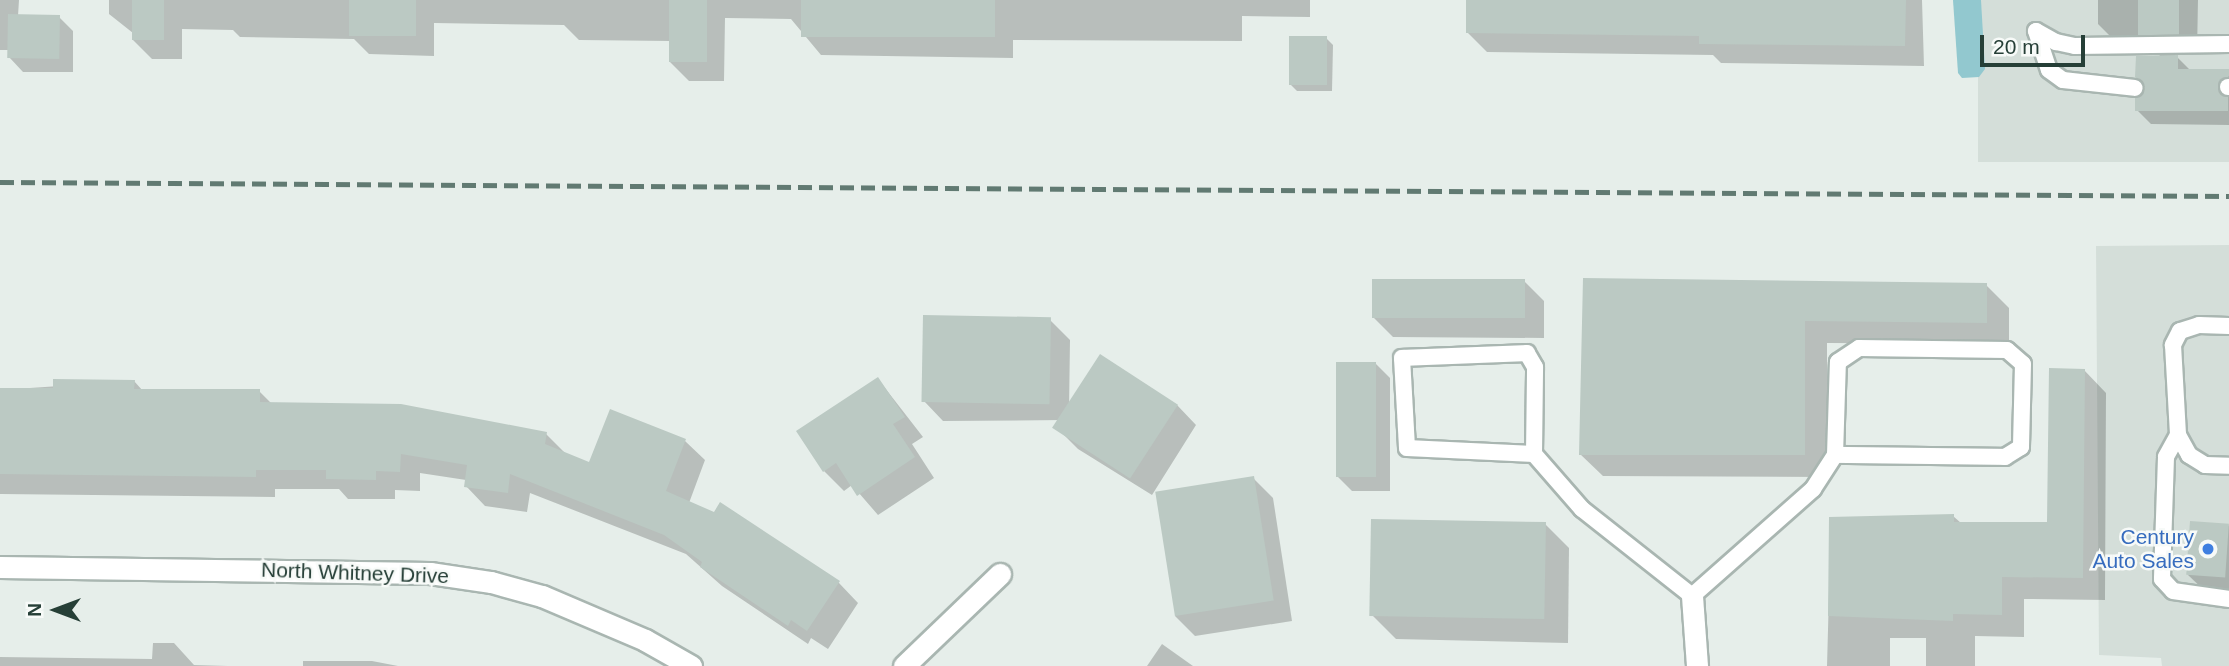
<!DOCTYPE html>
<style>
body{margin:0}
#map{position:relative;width:2229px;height:666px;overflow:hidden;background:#e6eeea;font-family:Arial,sans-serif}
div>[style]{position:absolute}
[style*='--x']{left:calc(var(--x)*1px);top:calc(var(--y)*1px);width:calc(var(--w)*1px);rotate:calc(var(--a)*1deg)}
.built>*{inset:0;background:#d4ded9;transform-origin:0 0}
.water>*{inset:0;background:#92c8cf}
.shadow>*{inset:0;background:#0003}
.building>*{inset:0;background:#bbc9c3;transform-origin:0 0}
.roads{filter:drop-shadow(2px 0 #a9b6b1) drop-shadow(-2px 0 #a9b6b1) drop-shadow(0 2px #a9b6b1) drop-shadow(0 -2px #a9b6b1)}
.service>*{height:16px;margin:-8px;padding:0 8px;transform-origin:8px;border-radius:8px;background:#fff}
.minor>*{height:21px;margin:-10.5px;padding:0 10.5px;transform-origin:10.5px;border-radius:10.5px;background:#fff}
.rail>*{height:5px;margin-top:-2.5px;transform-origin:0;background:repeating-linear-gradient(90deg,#617a72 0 14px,transparent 0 21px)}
.dots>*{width:19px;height:19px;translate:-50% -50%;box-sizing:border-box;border:4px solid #f7faf8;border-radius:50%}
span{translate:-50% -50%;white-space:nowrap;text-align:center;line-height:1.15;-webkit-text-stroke:5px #f7faf8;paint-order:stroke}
.shop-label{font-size:21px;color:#366cbe}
.right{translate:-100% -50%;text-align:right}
.street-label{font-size:21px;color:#263f37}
.north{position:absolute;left:21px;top:575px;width:70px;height:70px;-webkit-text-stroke:5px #f7faf8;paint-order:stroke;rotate:270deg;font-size:19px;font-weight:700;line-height:28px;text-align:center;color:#263f37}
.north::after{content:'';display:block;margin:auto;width:24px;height:32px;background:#263f37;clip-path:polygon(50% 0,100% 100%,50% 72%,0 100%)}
.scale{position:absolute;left:1980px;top:35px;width:105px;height:32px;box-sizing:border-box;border:4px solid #263f37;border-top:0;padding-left:9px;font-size:21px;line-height:24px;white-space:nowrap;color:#263f37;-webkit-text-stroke:5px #f7faf8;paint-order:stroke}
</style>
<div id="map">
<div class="built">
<i style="left:1978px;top:0;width:251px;height:162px"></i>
<i style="clip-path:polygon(2229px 245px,2229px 666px,2162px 666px,2161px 658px,2099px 655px,2096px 246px)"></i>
</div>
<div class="water">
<i style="clip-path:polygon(1953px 0,1981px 0,1985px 69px,1979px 77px,1962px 78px,1958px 73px)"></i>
</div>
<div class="shadow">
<i style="clip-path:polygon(0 0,19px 0,18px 16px,59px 17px,73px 31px,73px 72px,23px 72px,9px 57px,9px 50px,0 50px)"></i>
<i style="clip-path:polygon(109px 0,1310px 0,1310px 17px,1242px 16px,1242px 41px,1013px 40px,1013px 58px,821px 55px,791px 19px,725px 18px,724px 81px,689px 81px,670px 62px,670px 41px,579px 40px,564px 25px,434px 23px,434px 56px,369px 54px,354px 39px,240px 37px,233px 30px,182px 29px,182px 59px,152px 59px,133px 40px,133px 33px,109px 14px)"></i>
<i style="clip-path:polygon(1468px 0,1922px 0,1924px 66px,1721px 63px,1713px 55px,1487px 52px,1467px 32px)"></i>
<i style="clip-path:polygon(2098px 0,2198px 0,2197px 53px,2174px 54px,2191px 71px,2229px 72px,2229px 125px,2151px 124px,2137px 110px,2161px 57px,2149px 44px,2118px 44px,2098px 24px)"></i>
<i style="clip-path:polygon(1326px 38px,1333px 45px,1332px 91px,1297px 91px,1290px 84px)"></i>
<i style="clip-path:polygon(1584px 280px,1986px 285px,2009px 308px,2009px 344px,1827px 343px,1827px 477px,1603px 476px,1580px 454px)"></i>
<i style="clip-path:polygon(1524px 281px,1544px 301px,1544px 338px,1393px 337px,1373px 317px)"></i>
<i style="clip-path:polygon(1050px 320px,1070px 340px,1069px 411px,1177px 405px,1196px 425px,1152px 495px,1078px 449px,1058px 429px,1064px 420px,943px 421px,924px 401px)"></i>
<i style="clip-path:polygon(1376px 364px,1390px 378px,1390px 491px,1352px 491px,1338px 477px)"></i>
<i style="clip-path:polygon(2084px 370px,2106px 393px,2105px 600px,2024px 599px,2024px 637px,1975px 636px,1975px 666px,1926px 666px,1926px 638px,1890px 638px,1890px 666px,1827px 666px,1831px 519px,1953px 516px,1961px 523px,2049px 523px)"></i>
<i style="clip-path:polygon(878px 379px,923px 437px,912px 444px,934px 478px,878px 515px,852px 485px,844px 491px,824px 471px)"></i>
<i style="clip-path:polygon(134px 381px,143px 391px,259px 391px,272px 404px,546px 434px,567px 455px,590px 464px,685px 441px,705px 460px,689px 503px,839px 583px,858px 603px,828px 649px,811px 638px,808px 644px,722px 586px,686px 554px,530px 493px,527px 512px,485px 506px,466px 486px,466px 480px,420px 473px,420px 491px,395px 490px,395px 499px,348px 499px,339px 489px,275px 489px,275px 497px,0 494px,0 390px)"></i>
<i style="clip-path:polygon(1253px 478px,1273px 498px,1292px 621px,1195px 636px,1175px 616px)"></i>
<i style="clip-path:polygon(1545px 524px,1569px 548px,1568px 643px,1396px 639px,1372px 615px)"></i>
<i style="clip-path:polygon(2229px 525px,2229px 596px,2208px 594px,2188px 575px)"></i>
<i style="clip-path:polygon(153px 643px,174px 643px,194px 665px,228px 666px,0 666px,0 657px,152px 659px)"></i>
<i style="clip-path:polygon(1162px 644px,1193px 666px,1147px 666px)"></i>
<i style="clip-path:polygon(303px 661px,372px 661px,398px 666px,303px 666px)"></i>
</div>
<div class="building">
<i style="left:132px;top:0;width:32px;height:40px"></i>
<i style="left:349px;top:0;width:67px;height:36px"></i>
<i style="left:669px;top:0;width:38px;height:62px"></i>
<i style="left:801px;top:0;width:194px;height:37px"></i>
<i style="clip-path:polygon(1466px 0,1906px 0,1905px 46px,1699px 44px,1699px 36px,1466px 33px)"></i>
<i style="left:2138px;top:0;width:41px;height:35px"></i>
<i style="left:8px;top:14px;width:52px;height:44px;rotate:1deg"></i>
<i style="left:1289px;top:36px;width:38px;height:49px"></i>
<i style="clip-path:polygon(2178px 55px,2178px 69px,2229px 69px,2229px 76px,2218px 86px,2228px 97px,2228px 111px,2135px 111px,2135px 98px,2145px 88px,2135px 77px,2136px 56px)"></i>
<i style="clip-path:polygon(1583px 278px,1987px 283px,1987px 323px,1805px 321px,1805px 455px,1579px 455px)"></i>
<i style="left:1372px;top:279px;width:153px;height:39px"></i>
<i style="left:923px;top:315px;width:128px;height:87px;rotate:1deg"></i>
<i style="left:1100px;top:354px;width:93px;height:88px;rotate:33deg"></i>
<i style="left:1376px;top:362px;width:115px;height:40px;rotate:90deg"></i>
<i style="clip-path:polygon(2049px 368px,2085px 369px,2083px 578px,2002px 577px,2002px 615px,1953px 614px,1953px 621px,1828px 616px,1829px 517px,1954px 514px,1954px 522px,2047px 522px)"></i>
<i style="clip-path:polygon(878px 377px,905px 417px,893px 424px,915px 457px,857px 496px,836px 463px,823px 472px,796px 431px)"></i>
<i style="clip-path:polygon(53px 379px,135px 380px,134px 389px,260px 389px,260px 402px,401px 404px,547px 432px,545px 444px,589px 462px,610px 409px,686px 439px,666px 491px,714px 512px,720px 502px,840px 581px,807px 631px,791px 620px,788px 626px,700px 567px,702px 562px,664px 535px,510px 474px,508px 493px,464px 487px,467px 465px,401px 454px,400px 472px,376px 471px,376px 480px,326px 479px,326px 470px,256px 470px,256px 477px,0 474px,0 388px,53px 388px)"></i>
<i style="left:1254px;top:476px;width:126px;height:100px;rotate:81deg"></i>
<i style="left:1371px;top:519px;width:175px;height:97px;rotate:1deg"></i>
<i style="left:2190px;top:521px;width:39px;height:54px;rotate:4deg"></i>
</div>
<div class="roads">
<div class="service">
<i style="--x:2036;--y:31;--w:23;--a:29"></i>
<i style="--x:2056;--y:42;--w:19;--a:12"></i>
<i style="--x:2075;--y:46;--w:154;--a:-0.7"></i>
<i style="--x:2036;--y:31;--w:41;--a:71.6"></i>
<i style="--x:2049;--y:70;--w:17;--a:36"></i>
<i style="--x:2063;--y:80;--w:72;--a:6.3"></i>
<i style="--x:2228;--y:87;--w:1;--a:0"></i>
<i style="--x:2229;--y:326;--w:30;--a:-178"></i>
<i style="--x:2199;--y:325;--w:20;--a:162"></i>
<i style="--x:2180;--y:331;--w:16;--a:117"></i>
<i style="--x:2173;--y:345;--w:90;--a:86.8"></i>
<i style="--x:2178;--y:435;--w:23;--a:61"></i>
<i style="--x:2189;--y:455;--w:19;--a:32"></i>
<i style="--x:2205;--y:465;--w:24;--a:2"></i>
<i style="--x:2178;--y:435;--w:25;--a:119"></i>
<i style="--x:2166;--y:457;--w:122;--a:91.9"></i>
<i style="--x:2162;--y:579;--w:16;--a:47"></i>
<i style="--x:2173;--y:591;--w:57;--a:8.1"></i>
<i style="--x:1534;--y:454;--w:87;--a:-89.3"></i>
<i style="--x:1535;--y:367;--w:16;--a:-120"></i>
<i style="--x:1527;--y:353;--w:125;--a:177.7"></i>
<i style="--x:1402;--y:358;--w:90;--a:86.8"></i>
<i style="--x:1407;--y:448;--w:127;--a:2.7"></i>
<i style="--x:1534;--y:454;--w:73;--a:48.9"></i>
<i style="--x:1582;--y:509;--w:140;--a:38.3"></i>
<i style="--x:1692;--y:596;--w:162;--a:-41.5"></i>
<i style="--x:1813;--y:489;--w:40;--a:-57.1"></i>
<i style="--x:1835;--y:455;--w:93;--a:-88.2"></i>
<i style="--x:1838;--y:362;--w:25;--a:-34"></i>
<i style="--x:1859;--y:348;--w:148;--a:0.8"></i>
<i style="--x:2007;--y:350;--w:21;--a:41"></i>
<i style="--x:2023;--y:364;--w:83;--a:91.4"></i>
<i style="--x:2021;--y:447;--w:19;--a:148"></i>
<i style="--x:2005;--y:457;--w:170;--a:-179.3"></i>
</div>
<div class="minor">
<i style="--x:0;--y:567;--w:430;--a:0.8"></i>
<i style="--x:430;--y:573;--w:62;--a:8.4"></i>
<i style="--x:491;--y:582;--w:53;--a:15.4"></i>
<i style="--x:542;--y:596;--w:112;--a:23.1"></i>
<i style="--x:645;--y:640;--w:53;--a:29.5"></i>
<i style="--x:1692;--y:596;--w:70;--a:85.9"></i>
<i style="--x:904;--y:666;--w:133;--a:-43.8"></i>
</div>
</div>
<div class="rail">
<i style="--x:0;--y:182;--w:2229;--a:0.36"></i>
</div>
<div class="dots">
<i style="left:2208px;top:549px;background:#3f7fe0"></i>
</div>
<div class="shop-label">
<span class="right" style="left:2194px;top:549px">Century<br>Auto Sales</span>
</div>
<div class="street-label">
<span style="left:355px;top:573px;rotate:2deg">North Whitney Drive</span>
</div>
<div class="north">N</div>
<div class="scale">20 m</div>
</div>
